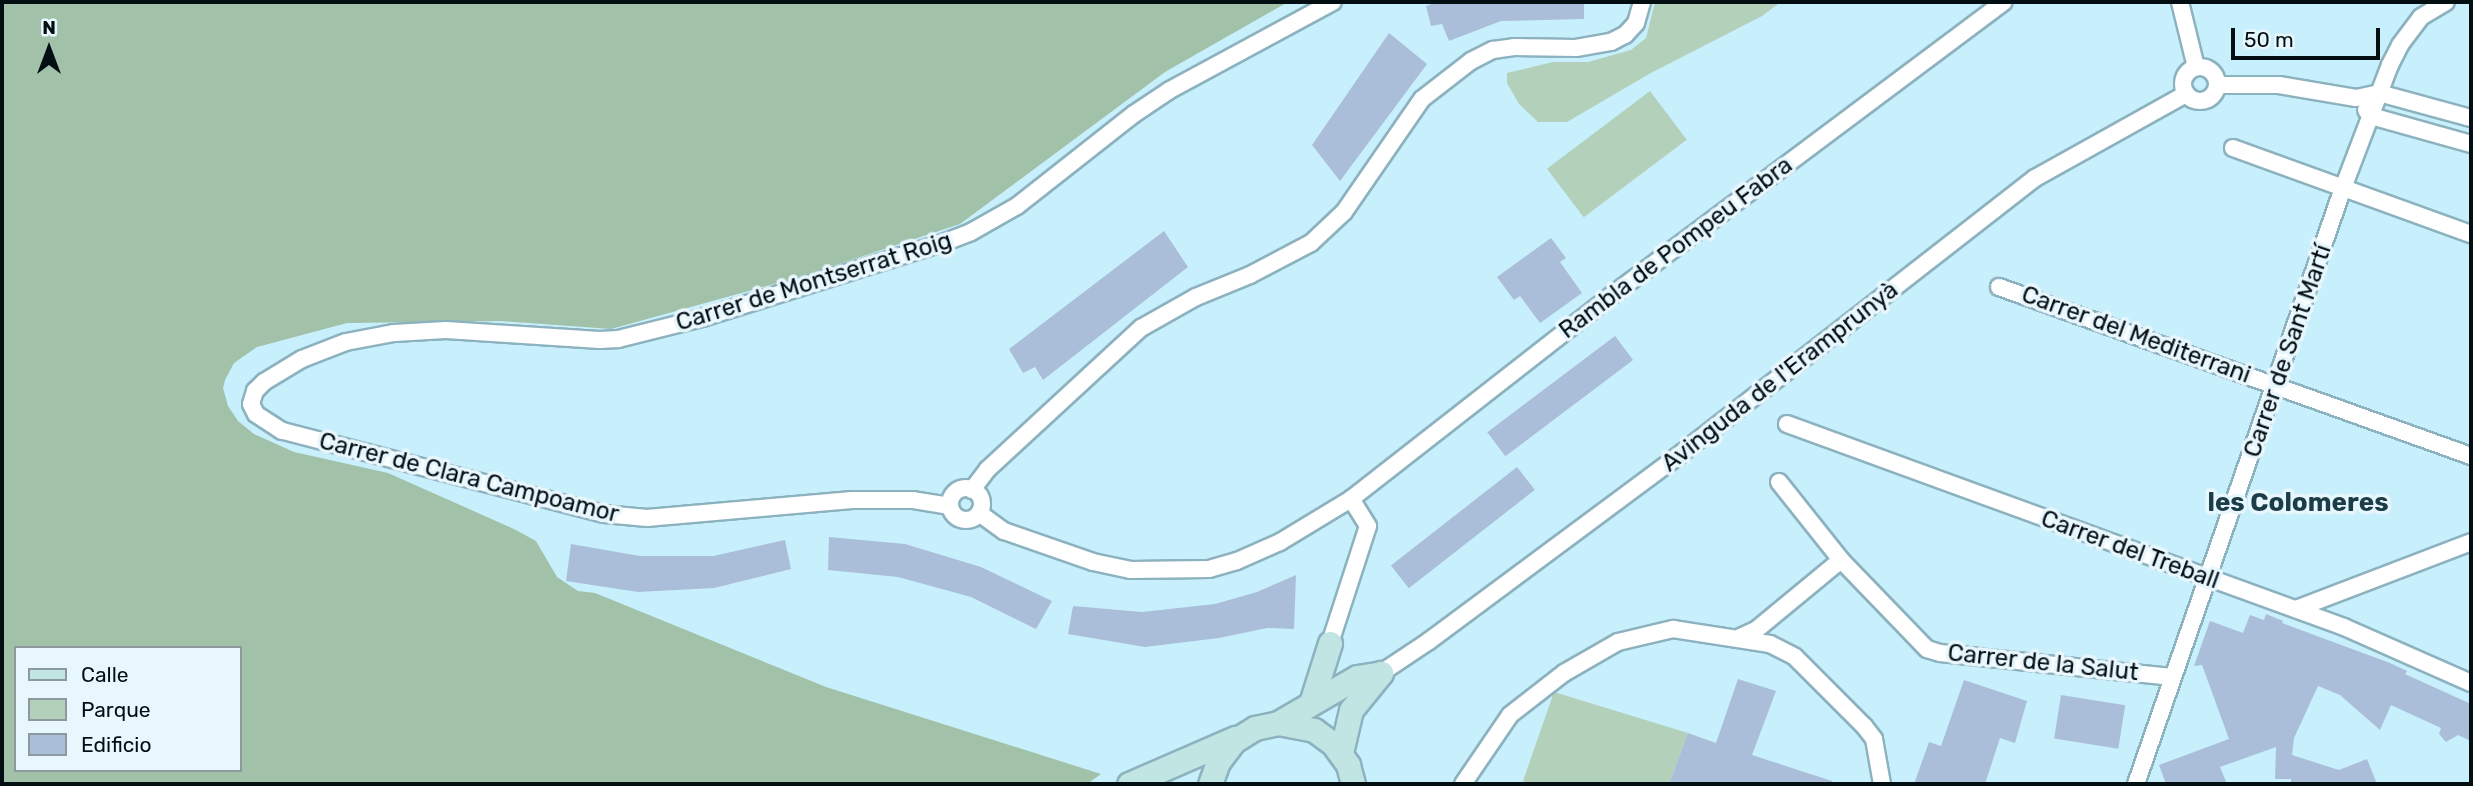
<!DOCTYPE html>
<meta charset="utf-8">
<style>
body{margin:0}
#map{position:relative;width:2473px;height:786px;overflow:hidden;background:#c8effc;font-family:Rubik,sans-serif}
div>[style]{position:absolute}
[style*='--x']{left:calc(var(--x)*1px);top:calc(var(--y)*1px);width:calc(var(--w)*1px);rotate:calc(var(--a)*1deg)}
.green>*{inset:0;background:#b3d0ba;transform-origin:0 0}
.forest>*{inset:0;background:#a1c1a9}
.building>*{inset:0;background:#aabed9;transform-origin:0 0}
.roads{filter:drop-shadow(2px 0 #8db2bf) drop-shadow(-2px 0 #8db2bf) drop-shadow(0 2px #8db2bf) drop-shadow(0 -2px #8db2bf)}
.street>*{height:16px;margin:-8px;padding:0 8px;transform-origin:8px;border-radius:8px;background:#fff}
.street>.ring{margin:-8px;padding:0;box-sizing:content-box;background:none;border:16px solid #fff;border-radius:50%}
.secondary>*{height:23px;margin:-11.5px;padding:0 11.5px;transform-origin:11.5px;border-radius:11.5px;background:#c1e5e2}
span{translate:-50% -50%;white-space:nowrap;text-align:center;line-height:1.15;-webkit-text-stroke:7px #e8f7fd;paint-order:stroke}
.street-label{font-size:24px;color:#030e13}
.neighbourhood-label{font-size:26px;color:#1b3d48;font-weight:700}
.frame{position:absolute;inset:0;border:4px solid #030e13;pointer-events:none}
.legend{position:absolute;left:14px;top:646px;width:228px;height:126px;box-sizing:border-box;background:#e8f7fd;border:2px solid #8c9a9f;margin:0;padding:9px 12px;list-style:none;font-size:21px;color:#030e13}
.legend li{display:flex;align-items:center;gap:14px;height:35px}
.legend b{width:35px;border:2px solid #8c9a9f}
.north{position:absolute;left:14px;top:14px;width:70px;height:70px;-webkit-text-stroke:5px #e8f7fd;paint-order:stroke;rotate:0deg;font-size:19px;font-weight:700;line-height:28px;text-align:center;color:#030e13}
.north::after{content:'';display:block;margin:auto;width:24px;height:32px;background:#030e13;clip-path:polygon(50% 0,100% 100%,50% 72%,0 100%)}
.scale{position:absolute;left:2231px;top:28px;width:149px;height:32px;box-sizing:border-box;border:4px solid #030e13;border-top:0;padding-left:9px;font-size:21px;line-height:24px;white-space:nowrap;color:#030e13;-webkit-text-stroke:5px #e8f7fd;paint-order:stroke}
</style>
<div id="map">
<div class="green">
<i style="clip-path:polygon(1655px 2px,1781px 2px,1762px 16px,1649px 74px,1567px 122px,1538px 122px,1519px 104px,1507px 83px,1507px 73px,1553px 62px,1588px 62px,1631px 50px,1646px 38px)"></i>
<i style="left:1650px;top:91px;width:61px;height:129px;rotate:53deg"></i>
<i style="clip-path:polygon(1554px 692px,1688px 733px,1669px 784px,1531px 784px,1523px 781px)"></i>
</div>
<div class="forest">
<i style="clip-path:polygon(evenodd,2px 2px,1288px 2px,1165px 72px,960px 224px,806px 275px,611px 329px,501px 321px,347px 323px,257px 347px,234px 363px,225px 380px,223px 388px,228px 406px,238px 421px,254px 434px,294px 452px,388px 473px,514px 529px,536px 541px,557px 577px,578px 591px,595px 593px,826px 687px,1101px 774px,1087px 784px,2px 784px,2px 2px,16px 648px,240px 648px,240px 770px,16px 770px,16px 648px)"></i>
</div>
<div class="building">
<i style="clip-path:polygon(1437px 2px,1584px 2px,1584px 19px,1501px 21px,1449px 41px,1442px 24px,1431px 26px,1426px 6px)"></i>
<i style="clip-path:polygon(1389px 33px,1427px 64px,1340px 181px,1312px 145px)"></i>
<i style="clip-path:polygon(1164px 231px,1188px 267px,1043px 380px,1035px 367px,1023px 373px,1009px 349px)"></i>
<i style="clip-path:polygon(1551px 238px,1566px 258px,1560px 262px,1582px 293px,1540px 323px,1520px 296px,1514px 300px,1497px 277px)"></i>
<i style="left:1615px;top:336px;width:30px;height:160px;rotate:53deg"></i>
<i style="left:1517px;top:467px;width:29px;height:160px;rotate:52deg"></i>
<i style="clip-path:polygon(829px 537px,905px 544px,981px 567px,1052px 601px,1036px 629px,971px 597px,898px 577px,828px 570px)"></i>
<i style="clip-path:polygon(785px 540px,791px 569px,714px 588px,638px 592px,566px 581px,571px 544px,640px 556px,713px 556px)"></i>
<i style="clip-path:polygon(1296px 575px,1294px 629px,1267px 628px,1219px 638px,1145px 647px,1068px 634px,1073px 606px,1142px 612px,1215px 604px,1257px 592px)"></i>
<i style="clip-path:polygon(2266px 614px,2283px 621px,2282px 623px,2390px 663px,2407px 671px,2405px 674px,2471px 704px,2471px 741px,2458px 735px,2446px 742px,2439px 734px,2441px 728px,2391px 705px,2380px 730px,2340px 695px,2318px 686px,2294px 738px,2292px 755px,2339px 770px,2367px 759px,2377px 784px,2291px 784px,2291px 779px,2275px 779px,2276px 747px,2220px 767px,2227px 784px,2166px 784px,2159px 765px,2229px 739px,2202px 665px,2194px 666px,2210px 621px,2243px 633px,2250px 615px,2264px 620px)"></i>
<i style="clip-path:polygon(1738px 679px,1776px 691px,1752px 755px,1832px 781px,1832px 784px,1669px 784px,1688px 733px,1716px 743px)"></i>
<i style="clip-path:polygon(1964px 680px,2027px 701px,2015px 743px,2000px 738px,1985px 784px,1914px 784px,1929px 742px,1941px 746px)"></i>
<i style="left:2061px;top:695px;width:65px;height:44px;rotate:9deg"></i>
</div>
<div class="roads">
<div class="street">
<i style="--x:2180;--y:2;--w:67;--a:76.2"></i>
<i class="ring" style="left:2183px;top:67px;width:18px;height:18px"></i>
<i style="--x:2217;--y:85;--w:62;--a:0"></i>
<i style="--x:2279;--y:85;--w:78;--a:9.6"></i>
<i style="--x:2356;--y:98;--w:24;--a:-12"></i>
<i style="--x:2379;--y:93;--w:95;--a:15.2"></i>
<i style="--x:2366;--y:110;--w:8;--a:50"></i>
<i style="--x:2371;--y:116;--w:104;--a:15.6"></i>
<i style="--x:2233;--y:148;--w:253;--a:19.9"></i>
<i style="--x:1999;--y:287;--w:501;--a:19.7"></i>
<i style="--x:1787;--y:424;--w:593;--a:20.02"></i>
<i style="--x:2344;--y:627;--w:139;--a:23.8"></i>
<i style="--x:1779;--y:482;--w:100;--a:51.5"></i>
<i style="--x:1841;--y:560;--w:124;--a:46"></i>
<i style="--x:1927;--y:649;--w:14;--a:17"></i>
<i style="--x:1940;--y:653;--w:234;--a:5.9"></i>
<i class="ring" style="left:950px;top:488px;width:16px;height:16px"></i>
<i style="--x:972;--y:490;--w:26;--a:-53"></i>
<i style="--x:988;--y:469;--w:208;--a:-42.7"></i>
<i style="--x:1141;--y:328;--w:63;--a:-29.4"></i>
<i style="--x:1196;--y:297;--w:58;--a:-22.2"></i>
<i style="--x:1250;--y:275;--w:69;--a:-27.7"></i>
<i style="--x:1311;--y:243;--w:45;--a:-43.2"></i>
<i style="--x:1344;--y:212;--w:137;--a:-55.4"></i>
<i style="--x:1422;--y:99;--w:62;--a:-37.8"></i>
<i style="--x:1471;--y:61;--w:25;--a:-27"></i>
<i style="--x:1493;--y:50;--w:21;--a:-8"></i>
<i style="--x:1514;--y:47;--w:62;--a:0.9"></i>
<i style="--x:1576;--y:48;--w:36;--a:-10"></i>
<i style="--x:1611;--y:42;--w:16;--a:-27"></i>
<i style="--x:1625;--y:35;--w:16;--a:-47"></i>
<i style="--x:1636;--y:23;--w:22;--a:-74"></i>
<i style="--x:950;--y:506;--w:37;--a:-171"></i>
<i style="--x:913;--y:500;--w:61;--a:180"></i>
<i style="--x:852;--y:500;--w:206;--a:175"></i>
<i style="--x:647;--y:518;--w:43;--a:-174.7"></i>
<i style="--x:604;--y:514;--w:333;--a:-165.5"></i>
<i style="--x:282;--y:431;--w:31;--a:-147"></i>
<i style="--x:256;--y:414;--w:11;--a:-117"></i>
<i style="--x:251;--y:404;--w:14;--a:-73"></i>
<i style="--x:255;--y:391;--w:13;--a:-45"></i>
<i style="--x:264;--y:382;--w:44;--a:-31.2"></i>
<i style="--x:302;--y:359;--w:47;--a:-21.1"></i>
<i style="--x:346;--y:342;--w:49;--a:-10.6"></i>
<i style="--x:394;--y:333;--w:52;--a:-3.3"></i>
<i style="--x:446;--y:330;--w:154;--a:3.7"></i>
<i style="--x:600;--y:340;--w:18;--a:-3"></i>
<i style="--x:618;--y:339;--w:87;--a:-14"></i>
<i style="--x:702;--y:318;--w:249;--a:-17.3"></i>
<i style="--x:940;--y:244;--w:33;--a:-21"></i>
<i style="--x:971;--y:232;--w:53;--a:-29.5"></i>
<i style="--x:1017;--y:206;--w:149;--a:-38.2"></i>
<i style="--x:1134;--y:114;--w:43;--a:-33.7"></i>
<i style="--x:1170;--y:90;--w:185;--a:-28.4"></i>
<i style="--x:979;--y:513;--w:31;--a:36"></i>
<i style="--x:1004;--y:531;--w:94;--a:19.2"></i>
<i style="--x:1093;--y:562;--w:38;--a:12"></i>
<i style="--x:1130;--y:570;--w:79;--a:-0.7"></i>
<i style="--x:1209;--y:569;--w:29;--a:-16"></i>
<i style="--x:1237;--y:561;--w:47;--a:-23.8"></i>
<i style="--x:1280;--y:542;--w:83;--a:-31.2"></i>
<i style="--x:1351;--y:499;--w:331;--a:-38"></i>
<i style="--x:1612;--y:295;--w:489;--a:-36.8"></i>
<i style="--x:2296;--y:609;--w:187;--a:-20.9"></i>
<i style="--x:1740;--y:637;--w:17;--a:-24"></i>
<i style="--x:1756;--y:630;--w:110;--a:-39.5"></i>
<i style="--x:1330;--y:643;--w:123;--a:-72"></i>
<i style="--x:1368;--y:526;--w:32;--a:-122"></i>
<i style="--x:1381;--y:673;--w:58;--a:-33.7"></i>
<i style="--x:1429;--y:641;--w:310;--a:-36.6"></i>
<i style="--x:1678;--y:456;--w:452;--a:-37.9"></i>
<i style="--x:2035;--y:178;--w:173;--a:-29.1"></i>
<i style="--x:1463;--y:784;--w:83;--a:-55.7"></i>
<i style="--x:1510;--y:715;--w:68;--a:-37.9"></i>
<i style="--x:1564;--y:673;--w:62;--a:-29.9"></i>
<i style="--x:1618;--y:642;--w:57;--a:-13.3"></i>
<i style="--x:1673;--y:629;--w:98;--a:8.8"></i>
<i style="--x:1770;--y:644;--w:28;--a:27"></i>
<i style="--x:1795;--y:657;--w:98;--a:45"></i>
<i style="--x:1864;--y:726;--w:16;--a:52"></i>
<i style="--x:1874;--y:739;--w:46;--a:79.9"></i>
<i style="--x:2136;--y:784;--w:631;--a:-70.85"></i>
<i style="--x:2343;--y:188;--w:132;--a:-69.1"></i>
<i style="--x:2390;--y:65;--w:22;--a:-63"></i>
<i style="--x:2400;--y:45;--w:35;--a:-53"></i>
<i style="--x:2421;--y:17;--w:29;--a:-31"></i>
</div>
<div class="secondary">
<i style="--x:1311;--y:703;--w:63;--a:-72.4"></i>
<i style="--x:1278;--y:723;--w:91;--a:-30.2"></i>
<i style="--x:1357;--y:677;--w:24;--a:-9"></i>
<i style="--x:1341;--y:753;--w:44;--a:-76.9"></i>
<i style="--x:1351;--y:710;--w:48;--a:-51"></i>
<i style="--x:1129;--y:784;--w:116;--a:-23.5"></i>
<i style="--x:1210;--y:784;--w:23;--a:-70"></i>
<i style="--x:1218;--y:762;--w:26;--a:-53"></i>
<i style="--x:1234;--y:741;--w:25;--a:-32"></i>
<i style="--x:1255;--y:728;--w:24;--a:-12"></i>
<i style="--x:1278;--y:723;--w:37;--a:11"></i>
<i style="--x:1314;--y:730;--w:24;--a:36"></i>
<i style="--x:1333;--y:744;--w:26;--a:54"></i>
<i style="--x:1348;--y:765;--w:20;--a:75"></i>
</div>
</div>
<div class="street-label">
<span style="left:1676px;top:248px;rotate:-37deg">Rambla de Pompeu Fabra</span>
<span style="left:814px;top:282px;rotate:-17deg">Carrer de Montserrat Roig</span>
<span style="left:2136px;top:335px;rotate:20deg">Carrer del Mediterrani</span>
<span style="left:2288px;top:351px;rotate:-71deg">Carrer de Sant Martí</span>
<span style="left:1780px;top:377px;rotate:-38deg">Avinguda de l'Eramprunyà</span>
<span style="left:469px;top:478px;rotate:14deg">Carrer de Clara Campoamor</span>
<span style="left:2130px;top:550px;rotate:20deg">Carrer del Treball</span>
<span style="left:2043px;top:663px;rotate:6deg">Carrer de la Salut</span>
</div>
<div class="neighbourhood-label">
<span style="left:2298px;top:503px">les Colomeres</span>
</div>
<div class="frame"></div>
<ul class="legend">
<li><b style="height:9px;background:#c1e5e2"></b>Calle</li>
<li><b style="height:19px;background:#b3d0ba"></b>Parque</li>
<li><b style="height:19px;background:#aabed9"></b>Edificio</li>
</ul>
<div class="north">N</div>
<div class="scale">50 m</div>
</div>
